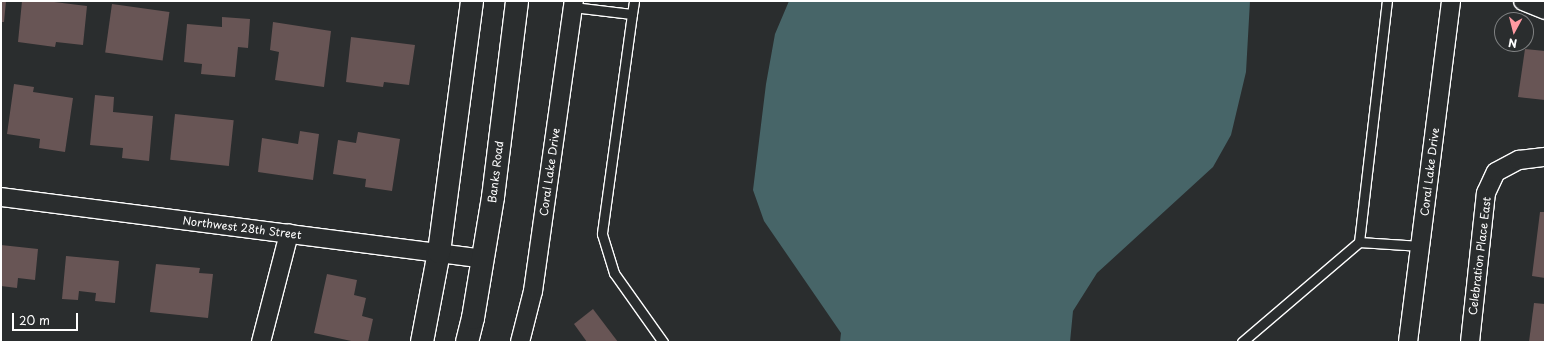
<!DOCTYPE html>
<style>
body{margin:0}
#map{position:relative;width:1546px;height:343px;overflow:hidden;background:#2a2d2e;font-family:"Playpen Sans",sans-serif}
div>[style]{position:absolute}
[style*='--x']{left:calc(var(--x)*1px);top:calc(var(--y)*1px);width:calc(var(--w)*1px);rotate:calc(var(--a)*1deg)}
.water>*{inset:0;background:#476568}
.building>*{inset:0;background:#685555;transform-origin:0 0}
.roads{filter:drop-shadow(1px 0 #fff) drop-shadow(-1px 0 #fff) drop-shadow(0 1px #fff) drop-shadow(0 -1px #fff)}
.service>*{height:9px;margin:-4.5px;padding:0 4.5px;transform-origin:4.5px;border-radius:4.5px;background:#2a2d2e}
.minor>*{height:18px;margin:-9px;padding:0 9px;transform-origin:9px;border-radius:9px;background:#2a2d2e}
.tertiary>*{height:22px;margin:-11px;padding:0 11px;transform-origin:11px;border-radius:11px;background:#2a2d2e}
span{translate:-50% -50%;white-space:nowrap;text-align:center;line-height:1.15;-webkit-text-stroke:4px #2a2d2e;paint-order:stroke}
.street-label{font-size:11px;color:#fff}
.frame{position:absolute;inset:0;border:2px solid #fff;pointer-events:none}
.north{position:absolute;left:1494px;top:12px;width:40px;height:40px;box-sizing:border-box;background:#2a2d2e;border:1px solid #7f8182;border-radius:50%;rotate:187deg;font-size:11px;font-weight:700;line-height:16px;text-align:center;color:#fff}
.north::after{content:'';display:block;margin:auto;width:14px;height:18px;background:#ff9aa2;clip-path:polygon(50% 0,100% 100%,50% 72%,0 100%)}
.scale{position:absolute;left:12px;top:313px;width:66px;height:18px;box-sizing:border-box;border:2px solid #fff;border-top:0;padding-left:5px;font-size:12px;line-height:14px;white-space:nowrap;color:#fff;-webkit-text-stroke:3px #2a2d2e;paint-order:stroke}
</style>
<div id="map">
<div class="water">
<i style="clip-path:polygon(789px 1px,1250px 1px,1246px 72px,1231px 135px,1213px 167px,1097px 273px,1073px 311px,1070px 342px,840px 342px,841px 333px,764px 221px,753px 190px,766px 84px,775px 34px)"></i>
</div>
<div class="building">
<i style="clip-path:polygon(1px 1px,6px 1px,4px 22px,1px 22px)"></i>
<i style="clip-path:polygon(22px 1px,46px 1px,87px 6px,83px 45px,56px 42px,55px 47px,18px 42px)"></i>
<i style="left:112px;top:4px;width:58px;height:49px;rotate:8deg"></i>
<i style="clip-path:polygon(222px 17px,250px 19px,248px 48px,238px 47px,235px 77px,201px 74px,202px 64px,184px 62px,187px 24px,222px 27px)"></i>
<i style="clip-path:polygon(273px 22px,331px 31px,324px 87px,275px 80px,279px 52px,270px 50px)"></i>
<i style="clip-path:polygon(351px 37px,415px 45px,409px 85px,384px 82px,383px 87px,346px 82px)"></i>
<i style="clip-path:polygon(1525px 49px,1545px 51px,1545px 100px,1518px 97px)"></i>
<i style="clip-path:polygon(14px 84px,34px 87px,33px 92px,73px 98px,65px 152px,39px 148px,40px 139px,7px 134px)"></i>
<i style="clip-path:polygon(95px 95px,114px 97px,113px 112px,153px 116px,149px 161px,122px 158px,123px 148px,90px 145px)"></i>
<i style="left:175px;top:114px;width:59px;height:46px;rotate:6deg"></i>
<i style="clip-path:polygon(300px 131px,319px 134px,313px 180px,258px 172px,262px 138px,298px 144px)"></i>
<i style="clip-path:polygon(358px 132px,400px 139px,392px 191px,365px 187px,366px 179px,333px 174px,338px 140px,356px 143px)"></i>
<i style="clip-path:polygon(1540px 212px,1545px 212px,1545px 278px,1532px 276px)"></i>
<i style="clip-path:polygon(1px 245px,38px 249px,35px 280px,18px 278px,17px 288px,1px 286px)"></i>
<i style="clip-path:polygon(66px 256px,119px 261px,115px 303px,95px 301px,96px 293px,79px 291px,78px 300px,62px 299px)"></i>
<i style="clip-path:polygon(156px 264px,200px 268px,199px 273px,213px 274px,208px 318px,150px 312px)"></i>
<i style="clip-path:polygon(327px 274px,357px 280px,354px 295px,366px 298px,362px 316px,373px 319px,368px 342px,356px 342px,314px 333px)"></i>
<i style="clip-path:polygon(1534px 303px,1545px 304px,1545px 342px,1529px 342px)"></i>
<i style="clip-path:polygon(593px 309px,618px 342px,587px 342px,574px 324px)"></i>
</div>
<div class="roads">
<div class="service">
<i style="--x:573;--y:7;--w:59;--a:6.8"></i>
<i style="--x:632;--y:14;--w:13;--a:-81"></i>
<i style="--x:632;--y:14;--w:222;--a:97.8"></i>
<i style="--x:602;--y:234;--w:41;--a:72.9"></i>
<i style="--x:614;--y:273;--w:85;--a:54.6"></i>
<i style="--x:1359;--y:242;--w:243;--a:-83.4"></i>
<i style="--x:1242;--y:342;--w:154;--a:-40.5"></i>
<i style="--x:1359;--y:242;--w:62;--a:3.7"></i>
</div>
<div class="minor">
<i style="--x:1523;--y:1;--w:24;--a:22"></i>
<i style="--x:1;--y:197;--w:486;--a:7.3"></i>
<i style="--x:261;--y:342;--w:112;--a:-75.5"></i>
<i style="--x:520;--y:342;--w:53;--a:-75.7"></i>
<i style="--x:533;--y:291;--w:293;--a:-82"></i>
<i style="--x:1408;--y:342;--w:344;--a:-82.8"></i>
<i style="--x:1470;--y:342;--w:150;--a:-83.9"></i>
<i style="--x:1486;--y:193;--w:23;--a:-65"></i>
<i style="--x:1496;--y:172;--w:26;--a:-28"></i>
<i style="--x:1519;--y:160;--w:26;--a:-7"></i>
</div>
<div class="tertiary">
<i style="--x:422;--y:342;--w:92;--a:-79.3"></i>
<i style="--x:439;--y:252;--w:253;--a:-82.5"></i>
<i style="--x:467;--y:342;--w:25;--a:-76"></i>
<i style="--x:473;--y:318;--w:123;--a:-80.6"></i>
<i style="--x:493;--y:197;--w:197;--a:-83"></i>
</div>
</div>
<div class="street-label">
<span style="left:496px;top:172px;rotate:-83deg">Banks Road</span>
<span style="left:550px;top:172px;rotate:-82deg">Coral Lake Drive</span>
<span style="left:1430px;top:172px;rotate:-83deg">Coral Lake Drive</span>
<span style="left:242px;top:228px;rotate:7deg">Northwest 28th Street</span>
<span style="left:1480px;top:256px;rotate:-83deg">Celebration Place East</span>
</div>
<div class="frame"></div>
<div class="north">N</div>
<div class="scale">20 m</div>
</div>
